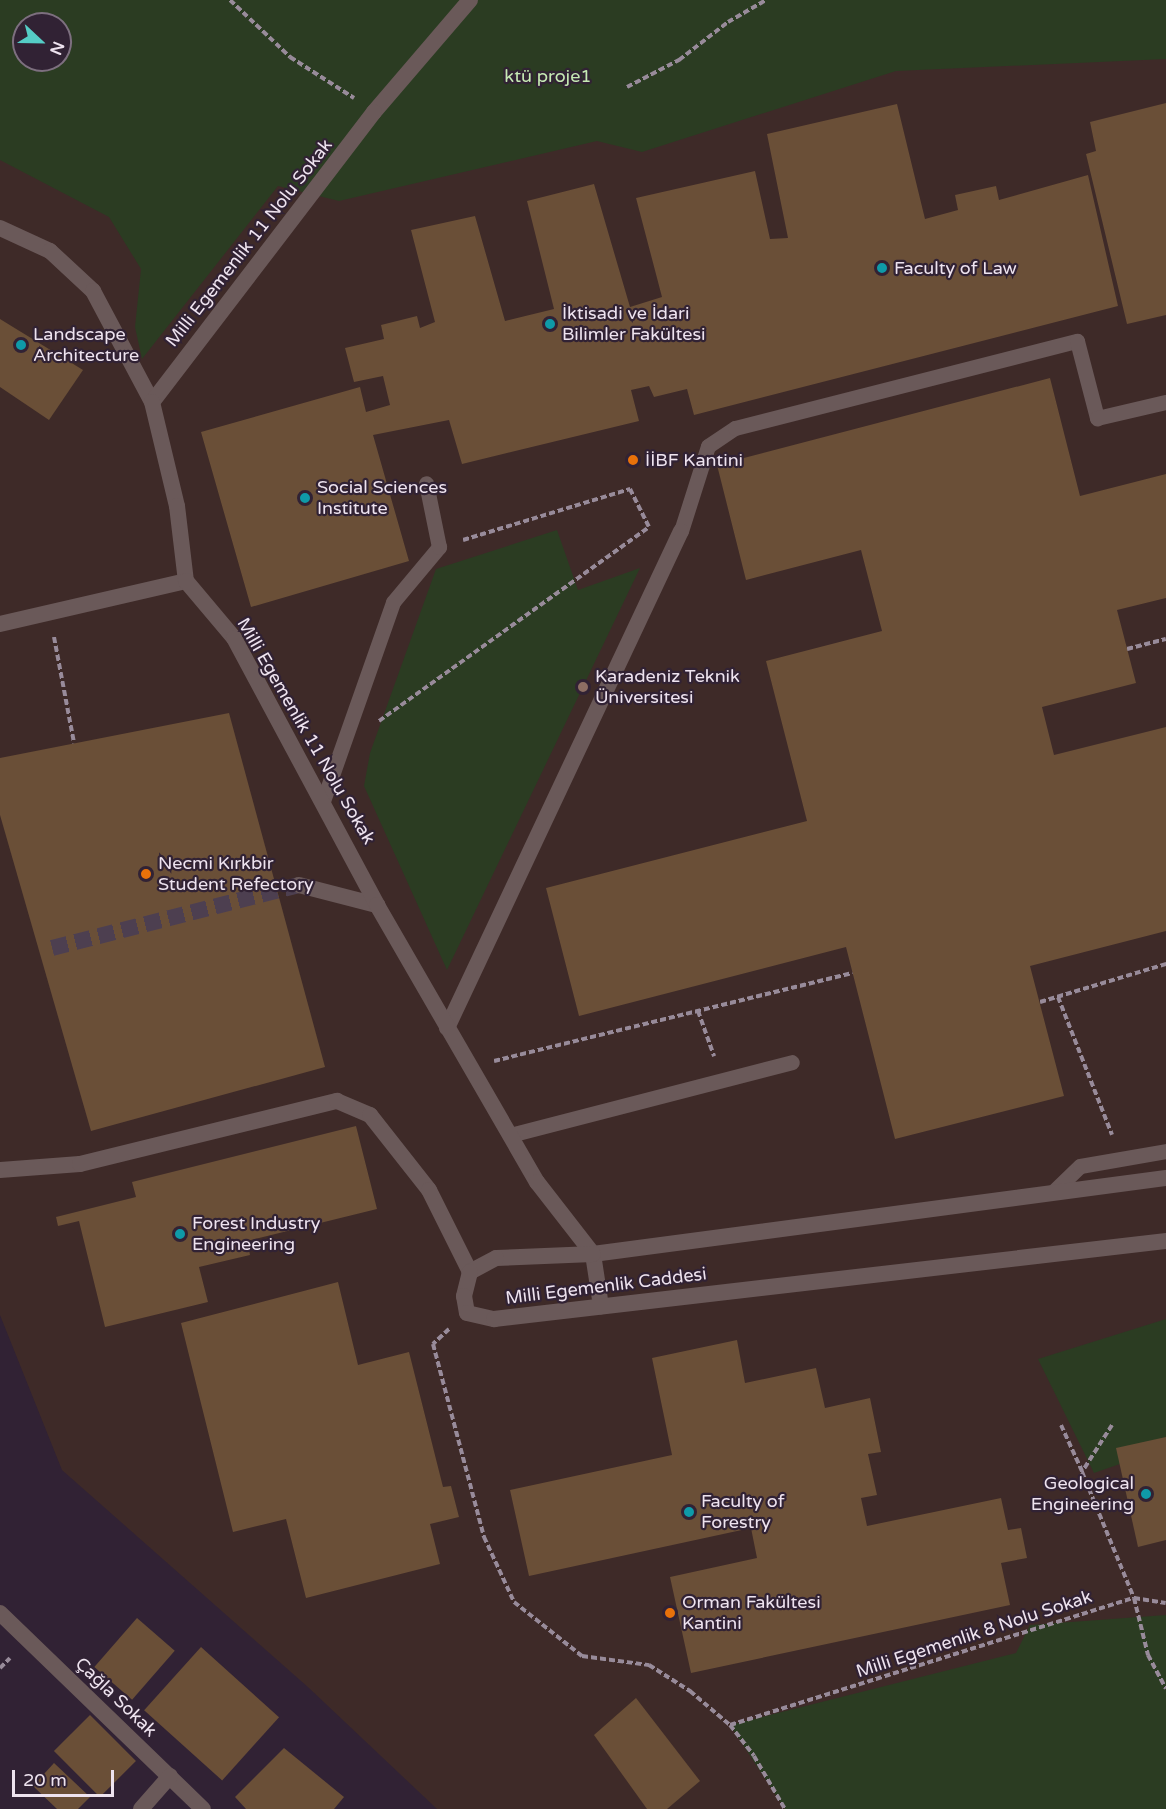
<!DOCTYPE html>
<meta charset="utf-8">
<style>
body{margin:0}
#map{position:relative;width:1166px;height:1809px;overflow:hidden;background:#312234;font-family:"Varela Round",sans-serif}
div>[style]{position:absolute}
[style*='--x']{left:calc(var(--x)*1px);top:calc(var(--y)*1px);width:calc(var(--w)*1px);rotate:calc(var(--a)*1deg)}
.education>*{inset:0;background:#3e2a28}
.green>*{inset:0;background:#2b3c22}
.building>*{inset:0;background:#6a4f37;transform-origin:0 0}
.minor-tunnel>*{height:16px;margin-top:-8px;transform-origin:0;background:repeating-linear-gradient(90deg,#4d3f50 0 16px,transparent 0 24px)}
.path>*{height:4px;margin-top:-2px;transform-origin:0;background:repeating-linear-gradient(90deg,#988b9a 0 6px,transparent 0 9px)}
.service>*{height:15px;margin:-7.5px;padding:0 7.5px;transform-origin:7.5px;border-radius:7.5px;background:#6a5959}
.minor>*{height:16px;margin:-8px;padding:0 8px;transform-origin:8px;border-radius:8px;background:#6a5959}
.tertiary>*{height:16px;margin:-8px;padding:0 8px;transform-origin:8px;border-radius:8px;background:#6a5959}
.dots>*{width:16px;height:16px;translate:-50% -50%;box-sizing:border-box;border:3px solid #312234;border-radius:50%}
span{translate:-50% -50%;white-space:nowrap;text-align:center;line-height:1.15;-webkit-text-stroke:4.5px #312234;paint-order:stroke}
.park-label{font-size:18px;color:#c6eab4}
.street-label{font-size:18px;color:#eee3ef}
.poi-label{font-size:18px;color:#eee3ef}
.left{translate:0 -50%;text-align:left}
.right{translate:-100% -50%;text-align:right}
.north{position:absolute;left:12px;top:12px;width:60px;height:60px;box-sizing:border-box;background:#312234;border:2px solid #7d6f7f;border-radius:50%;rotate:112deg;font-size:16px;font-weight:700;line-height:24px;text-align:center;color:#eee3ef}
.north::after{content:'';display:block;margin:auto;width:21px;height:27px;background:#55cdc6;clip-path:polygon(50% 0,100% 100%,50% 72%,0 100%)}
.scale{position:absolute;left:12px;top:1770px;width:102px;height:27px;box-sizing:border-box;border:3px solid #eee3ef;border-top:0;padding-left:8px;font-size:18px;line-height:21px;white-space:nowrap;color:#eee3ef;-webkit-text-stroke:4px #312234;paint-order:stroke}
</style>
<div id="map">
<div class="education">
<i style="clip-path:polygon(evenodd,0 0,1166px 0,1166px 1809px,437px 1809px,309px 1688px,62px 1470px,0 1315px,0 0,24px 24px,60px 24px,60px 60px,24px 60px,24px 24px)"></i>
</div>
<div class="green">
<i style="clip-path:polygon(evenodd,0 0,1166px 0,1166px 59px,896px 71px,642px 152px,597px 141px,339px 201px,278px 186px,142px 359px,135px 327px,141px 269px,109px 217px,0 160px,0 0,24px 24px,60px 24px,60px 60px,24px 60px,24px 24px)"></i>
<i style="clip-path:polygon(557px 530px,578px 590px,640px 568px,447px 970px,364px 786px,370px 753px,436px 569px)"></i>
<i style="clip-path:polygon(1166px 1319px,1166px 1448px,1094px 1473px,1038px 1359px)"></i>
<i style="clip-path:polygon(1166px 1615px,1166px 1809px,785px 1809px,730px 1725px,1016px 1653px,1030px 1625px)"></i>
</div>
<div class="building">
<i style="clip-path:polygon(1166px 103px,1166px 315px,1127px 324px,1086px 154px,1096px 151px,1090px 122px)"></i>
<i style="clip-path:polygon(897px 104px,925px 219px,958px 210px,955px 195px,996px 186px,999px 200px,1088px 175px,1118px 306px,694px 415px,687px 389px,654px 397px,649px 386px,631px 390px,639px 421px,462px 464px,449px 420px,373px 435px,409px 561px,251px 607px,201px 432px,360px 387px,366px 412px,390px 405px,383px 376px,354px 382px,345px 348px,384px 339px,381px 325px,417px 316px,420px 328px,435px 322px,411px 230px,475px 216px,505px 321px,554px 309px,527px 201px,594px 184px,630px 307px,662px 297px,636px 198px,755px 171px,770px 239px,788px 238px,767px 134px)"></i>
<i style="clip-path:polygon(0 319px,83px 370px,49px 420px,0 387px)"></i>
<i style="clip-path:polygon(1050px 378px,1080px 496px,1166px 474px,1166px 598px,1117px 610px,1136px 683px,1042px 707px,1054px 755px,1166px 727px,1166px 931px,1030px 966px,1064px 1096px,895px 1139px,846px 947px,579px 1016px,546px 888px,807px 821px,766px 661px,882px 631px,861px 550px,746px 580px,717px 465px)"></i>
<i style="clip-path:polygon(229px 713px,325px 1067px,91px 1131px,0 815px,0 758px)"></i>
<i style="clip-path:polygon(356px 1126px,377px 1209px,247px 1241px,250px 1255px,199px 1267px,208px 1302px,105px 1327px,79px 1221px,58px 1226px,56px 1217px,136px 1197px,132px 1182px)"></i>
<i style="clip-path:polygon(338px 1282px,358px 1365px,409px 1352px,443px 1487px,451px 1486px,459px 1517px,430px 1524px,440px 1564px,306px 1598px,286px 1519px,233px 1532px,181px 1323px)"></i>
<i style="clip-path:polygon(737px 1340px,745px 1383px,816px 1368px,825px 1408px,870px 1398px,881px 1452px,868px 1454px,877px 1495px,861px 1498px,867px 1526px,1001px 1498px,1008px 1530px,1021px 1528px,1027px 1558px,1001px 1563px,1010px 1605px,691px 1673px,670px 1577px,757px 1558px,751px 1528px,529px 1576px,510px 1490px,672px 1455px,652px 1358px)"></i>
<i style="clip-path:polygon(1166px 1437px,1166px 1540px,1138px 1547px,1116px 1448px)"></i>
<i style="left:137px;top:1618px;width:50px;height:65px;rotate:41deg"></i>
<i style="left:201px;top:1647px;width:105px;height:85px;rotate:42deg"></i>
<i style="clip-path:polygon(636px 1698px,700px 1781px,667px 1809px,647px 1809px,594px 1735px)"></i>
<i style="left:90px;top:1715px;width:65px;height:51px;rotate:45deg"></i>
<i style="clip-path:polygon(284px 1748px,344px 1797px,334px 1809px,246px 1809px,235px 1797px)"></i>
<i style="clip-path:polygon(54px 1763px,90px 1797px,78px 1809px,57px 1809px,33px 1786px)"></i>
</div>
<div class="minor-tunnel">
<i style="--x:52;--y:948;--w:255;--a:-14.3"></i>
</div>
<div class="path">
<i style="--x:230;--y:0;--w:83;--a:43.5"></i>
<i style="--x:290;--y:57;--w:76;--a:32.6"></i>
<i style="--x:627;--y:87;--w:59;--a:-27.4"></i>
<i style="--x:679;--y:60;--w:62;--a:-37.8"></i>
<i style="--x:728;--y:22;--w:44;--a:-30.1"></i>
<i style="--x:463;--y:540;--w:175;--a:-17"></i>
<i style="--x:630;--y:489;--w:42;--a:63.4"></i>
<i style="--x:54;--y:637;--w:108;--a:79.3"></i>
<i style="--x:1127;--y:649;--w:40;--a:-14.4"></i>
<i style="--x:379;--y:721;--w:332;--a:-35.7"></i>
<i style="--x:1058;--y:997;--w:148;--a:68.6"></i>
<i style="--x:1040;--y:1002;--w:132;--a:-16.8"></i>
<i style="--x:698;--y:1011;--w:48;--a:70.4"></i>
<i style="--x:494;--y:1061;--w:369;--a:-13.8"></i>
<i style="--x:449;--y:1329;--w:22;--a:137"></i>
<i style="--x:433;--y:1344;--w:200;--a:75.2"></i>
<i style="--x:484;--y:1537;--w:72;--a:65.2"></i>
<i style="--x:514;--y:1602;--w:87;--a:38.5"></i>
<i style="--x:582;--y:1656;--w:68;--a:7.7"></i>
<i style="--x:649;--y:1665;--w:49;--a:32.4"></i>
<i style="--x:690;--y:1691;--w:52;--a:40.4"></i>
<i style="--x:730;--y:1725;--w:39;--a:52"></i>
<i style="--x:754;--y:1756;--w:61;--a:59.7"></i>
<i style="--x:1061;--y:1425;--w:51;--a:65.5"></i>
<i style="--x:1112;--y:1425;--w:56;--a:122.6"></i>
<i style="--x:1082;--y:1472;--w:136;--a:67.6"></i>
<i style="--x:1134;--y:1598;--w:32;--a:9"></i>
<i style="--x:0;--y:1668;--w:14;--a:-45"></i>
<i style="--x:730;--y:1725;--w:423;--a:-17.5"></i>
<i style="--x:1134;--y:1598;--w:59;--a:76.2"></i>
<i style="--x:1148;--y:1655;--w:38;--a:62"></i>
</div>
<div class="service">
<i style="--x:681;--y:531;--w:89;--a:-72.4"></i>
<i style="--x:708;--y:446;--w:32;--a:-34"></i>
<i style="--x:735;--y:428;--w:353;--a:-14.3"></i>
<i style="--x:1077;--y:341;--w:80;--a:75.4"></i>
<i style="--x:1097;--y:418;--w:71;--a:-13.1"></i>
<i style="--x:323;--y:801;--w:211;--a:-70.6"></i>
<i style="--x:393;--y:602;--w:72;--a:-50.1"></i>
<i style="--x:439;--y:547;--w:65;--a:-101.5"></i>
<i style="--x:510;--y:1135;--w:291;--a:-14.5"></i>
<i style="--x:1054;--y:1191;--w:36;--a:-44"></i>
<i style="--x:1080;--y:1166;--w:87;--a:-9.9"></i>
</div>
<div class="minor">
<i style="--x:0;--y:228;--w:55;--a:24.7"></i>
<i style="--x:50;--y:251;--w:59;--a:42.9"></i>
<i style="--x:93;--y:291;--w:126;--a:62"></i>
<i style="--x:0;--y:624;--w:191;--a:-13"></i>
<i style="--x:299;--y:885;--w:81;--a:14.4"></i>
<i style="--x:447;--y:1028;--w:549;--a:-64.79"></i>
<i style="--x:0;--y:1170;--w:80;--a:-4.3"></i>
<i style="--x:80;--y:1164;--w:265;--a:-13.8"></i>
<i style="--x:337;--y:1101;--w:36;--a:23"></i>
<i style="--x:370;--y:1115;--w:95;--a:51.8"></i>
<i style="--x:429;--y:1190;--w:92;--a:63.4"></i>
<i style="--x:0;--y:1613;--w:282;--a:44"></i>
<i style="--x:141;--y:1809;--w:44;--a:-48.7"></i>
</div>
<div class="tertiary">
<i style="--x:470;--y:0;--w:148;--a:130.6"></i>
<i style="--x:374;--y:112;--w:365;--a:127.4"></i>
<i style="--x:152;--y:402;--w:107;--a:76.5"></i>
<i style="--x:177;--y:506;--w:76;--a:83.2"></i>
<i style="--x:186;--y:581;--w:75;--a:49.9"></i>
<i style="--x:234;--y:638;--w:303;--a:61.8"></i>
<i style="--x:377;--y:905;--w:320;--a:60"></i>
<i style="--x:537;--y:1182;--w:91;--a:52.1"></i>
<i style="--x:593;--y:1254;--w:53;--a:81.3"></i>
<i style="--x:1166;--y:1178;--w:578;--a:172.44"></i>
<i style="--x:593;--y:1254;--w:97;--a:177.6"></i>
<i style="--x:496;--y:1258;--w:30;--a:152"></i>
<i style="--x:470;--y:1272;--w:25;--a:104"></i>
<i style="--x:464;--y:1296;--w:17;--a:80"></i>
<i style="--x:467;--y:1313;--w:28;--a:13"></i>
<i style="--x:494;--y:1319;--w:677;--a:-6.62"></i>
</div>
<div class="dots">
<i style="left:882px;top:268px;background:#0f9aa8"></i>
<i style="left:550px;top:324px;background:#0f9aa8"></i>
<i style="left:21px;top:345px;background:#0f9aa8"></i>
<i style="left:633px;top:460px;background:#e8710a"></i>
<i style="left:305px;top:498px;background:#0f9aa8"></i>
<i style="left:583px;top:687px;background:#8d6e63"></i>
<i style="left:146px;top:874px;background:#e8710a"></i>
<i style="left:180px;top:1234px;background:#0f9aa8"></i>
<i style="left:1146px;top:1494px;background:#0f9aa8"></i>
<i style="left:689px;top:1512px;background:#0f9aa8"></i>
<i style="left:670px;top:1613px;background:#e8710a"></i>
</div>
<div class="park-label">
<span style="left:548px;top:76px">ktü proje1</span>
</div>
<div class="street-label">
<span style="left:249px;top:243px;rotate:-52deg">Milli Egemenlik 11 Nolu Sokak</span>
<span style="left:306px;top:731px;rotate:60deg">Milli Egemenlik 11 Nolu Sokak</span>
<span style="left:606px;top:1286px;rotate:-7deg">Milli Egemenlik Caddesi</span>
<span style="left:974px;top:1634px;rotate:-18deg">Milli Egemenlik 8 Nolu Sokak</span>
<span style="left:116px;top:1697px;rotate:44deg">Çağla Sokak</span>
</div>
<div class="poi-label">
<span class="left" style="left:894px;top:268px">Faculty of Law</span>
<span class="left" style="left:562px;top:324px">İktisadi ve İdari<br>Bilimler Fakültesi</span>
<span class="left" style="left:33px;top:345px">Landscape<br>Architecture</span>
<span class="left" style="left:645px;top:460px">İİBF Kantini</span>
<span class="left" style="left:317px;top:498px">Social Sciences<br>Institute</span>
<span class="left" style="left:595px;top:687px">Karadeniz Teknik<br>Üniversitesi</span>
<span class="left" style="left:158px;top:874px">Necmi Kırkbir<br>Student Refectory</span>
<span class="left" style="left:192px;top:1234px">Forest Industry<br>Engineering</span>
<span class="right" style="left:1134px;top:1494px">Geological<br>Engineering</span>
<span class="left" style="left:701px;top:1512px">Faculty of<br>Forestry</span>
<span class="left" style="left:682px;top:1613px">Orman Fakültesi<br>Kantini</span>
</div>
<div class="north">N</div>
<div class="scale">20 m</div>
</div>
